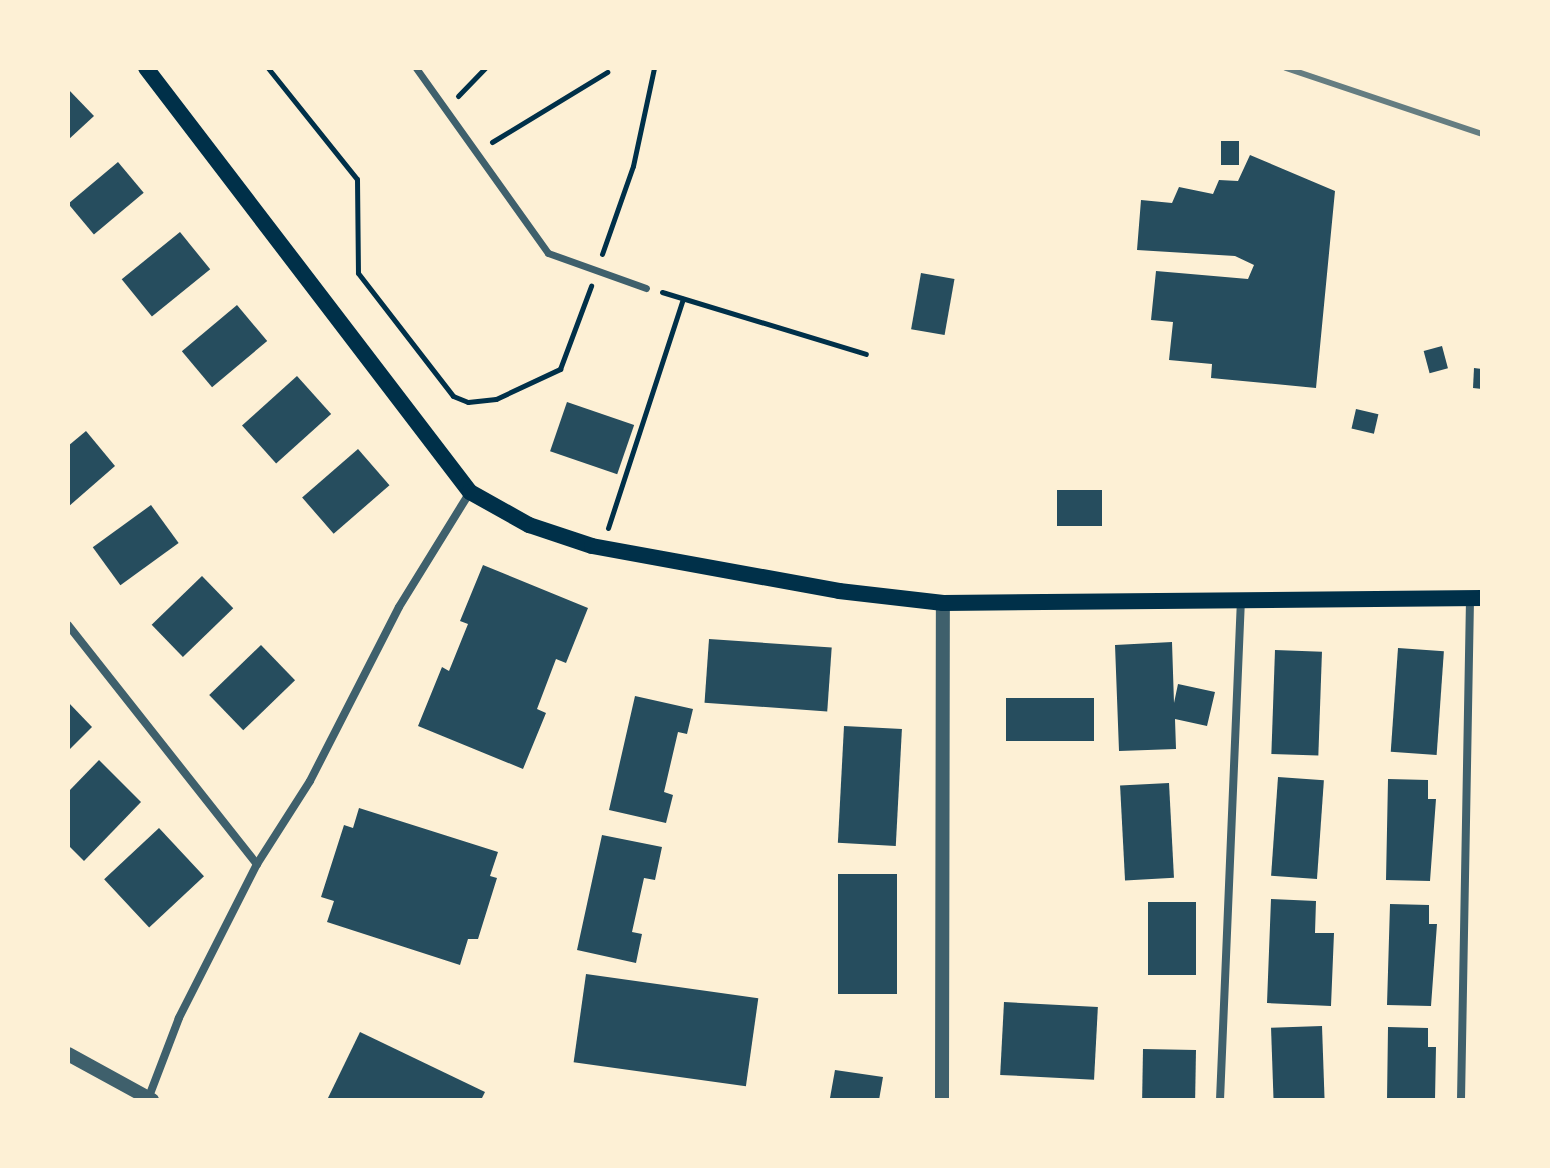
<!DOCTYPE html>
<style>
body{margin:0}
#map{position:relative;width:1550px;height:1168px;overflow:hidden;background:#fdf0d5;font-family:"Archivo Narrow",sans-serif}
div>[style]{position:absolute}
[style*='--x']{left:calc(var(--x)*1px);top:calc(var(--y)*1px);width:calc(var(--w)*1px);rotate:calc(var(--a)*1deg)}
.building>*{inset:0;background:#264d5e;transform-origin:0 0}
.path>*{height:5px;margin:-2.5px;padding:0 2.5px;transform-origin:2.5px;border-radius:2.5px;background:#003049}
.pedestrian>*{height:7px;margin:-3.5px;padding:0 3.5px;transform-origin:3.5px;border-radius:3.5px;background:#3f606c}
.minor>*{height:8px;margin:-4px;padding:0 4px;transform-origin:4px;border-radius:4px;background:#3f606c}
.tertiary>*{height:14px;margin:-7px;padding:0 7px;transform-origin:7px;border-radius:7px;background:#3f606c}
.secondary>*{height:16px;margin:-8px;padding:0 8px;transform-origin:8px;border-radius:8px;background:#003049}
.rail>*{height:6px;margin:-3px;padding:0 3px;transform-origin:3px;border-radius:3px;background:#657d81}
span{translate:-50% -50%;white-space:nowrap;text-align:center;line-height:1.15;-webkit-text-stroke:8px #fdf0d5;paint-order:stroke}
.frame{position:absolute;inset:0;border:70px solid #fdf0d5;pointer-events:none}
</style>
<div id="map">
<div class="building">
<i style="clip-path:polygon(68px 89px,94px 116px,68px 140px)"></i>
<i style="left:1221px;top:141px;width:18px;height:24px"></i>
<i style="clip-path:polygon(1250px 155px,1335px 191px,1316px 388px,1211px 378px,1212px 364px,1169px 360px,1173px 322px,1151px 320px,1156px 271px,1248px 279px,1254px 265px,1235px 256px,1137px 250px,1141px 200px,1172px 203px,1179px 187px,1213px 194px,1219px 180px,1238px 181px)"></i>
<i style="left:118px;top:162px;width:40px;height:65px;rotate:50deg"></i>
<i style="left:180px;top:232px;width:48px;height:75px;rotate:51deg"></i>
<i style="left:921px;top:273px;width:34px;height:57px;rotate:10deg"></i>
<i style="left:237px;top:305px;width:47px;height:72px;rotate:50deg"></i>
<i style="left:1442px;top:346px;width:23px;height:19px;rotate:75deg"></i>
<i style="clip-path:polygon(1474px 368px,1482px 369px,1482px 389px,1473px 388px)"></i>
<i style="left:297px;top:376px;width:51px;height:74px;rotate:48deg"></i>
<i style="left:567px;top:402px;width:71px;height:52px;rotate:19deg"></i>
<i style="left:1356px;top:409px;width:23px;height:20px;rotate:13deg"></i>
<i style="clip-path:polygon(86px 431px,115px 466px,68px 507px,68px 446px)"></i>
<i style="left:358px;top:449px;width:48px;height:74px;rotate:49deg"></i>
<i style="left:1057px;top:490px;width:45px;height:36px"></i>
<i style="left:151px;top:505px;width:47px;height:72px;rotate:54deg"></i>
<i style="clip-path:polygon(483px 565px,588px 608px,566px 663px,556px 659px,537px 709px,546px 713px,523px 769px,418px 726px,442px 667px,449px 671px,468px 624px,460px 621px)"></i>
<i style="left:202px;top:576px;width:45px;height:70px;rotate:46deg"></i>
<i style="left:709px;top:639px;width:123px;height:64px;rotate:4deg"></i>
<i style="clip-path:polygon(1172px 642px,1174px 703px,1178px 684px,1215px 692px,1207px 726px,1175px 719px,1176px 749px,1119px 751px,1115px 645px)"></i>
<i style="left:261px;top:645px;width:49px;height:72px;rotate:46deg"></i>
<i style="left:1398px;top:648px;width:46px;height:104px;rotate:4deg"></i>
<i style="left:1275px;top:650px;width:47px;height:104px;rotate:2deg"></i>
<i style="clip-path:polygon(635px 696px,693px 709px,687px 734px,678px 732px,664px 792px,673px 795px,666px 823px,609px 810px)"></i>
<i style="left:1094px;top:698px;width:43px;height:88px;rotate:90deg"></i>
<i style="clip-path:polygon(68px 702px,92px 727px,68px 751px)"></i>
<i style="left:844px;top:726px;width:58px;height:117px;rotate:3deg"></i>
<i style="clip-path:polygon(99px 760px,141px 802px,84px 861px,68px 845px,68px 792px)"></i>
<i style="left:1278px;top:777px;width:46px;height:99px;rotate:4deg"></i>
<i style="clip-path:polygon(1388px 779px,1428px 780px,1428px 799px,1436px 799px,1430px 881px,1386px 880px)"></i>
<i style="left:1169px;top:783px;width:95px;height:49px;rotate:87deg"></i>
<i style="clip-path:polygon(359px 808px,498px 852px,490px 876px,497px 878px,478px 939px,468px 939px,460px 965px,327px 922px,334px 901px,321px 897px,344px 825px,353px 828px)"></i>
<i style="left:159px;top:828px;width:66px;height:75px;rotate:47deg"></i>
<i style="clip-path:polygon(602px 835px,662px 847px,655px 880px,644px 878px,632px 932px,642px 934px,636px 963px,577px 950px)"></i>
<i style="left:838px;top:874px;width:59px;height:120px"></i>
<i style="clip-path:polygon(1271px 899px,1316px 901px,1315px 933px,1334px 933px,1331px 1006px,1267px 1003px)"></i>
<i style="left:1196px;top:902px;width:73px;height:48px;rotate:90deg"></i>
<i style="clip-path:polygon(1390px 904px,1429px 905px,1429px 924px,1437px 924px,1431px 1006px,1387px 1005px)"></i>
<i style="left:586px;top:974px;width:174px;height:89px;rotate:8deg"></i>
<i style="left:1004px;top:1002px;width:94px;height:73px;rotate:3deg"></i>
<i style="left:1322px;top:1026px;width:74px;height:51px;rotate:88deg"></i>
<i style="clip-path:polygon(1388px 1027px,1428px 1028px,1428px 1047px,1436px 1047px,1435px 1100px,1387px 1100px)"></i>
<i style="clip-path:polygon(360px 1032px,485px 1092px,481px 1100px,327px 1100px)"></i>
<i style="left:1143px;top:1049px;width:53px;height:51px;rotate:1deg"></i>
<i style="clip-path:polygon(835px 1070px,883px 1077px,879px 1100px,830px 1098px)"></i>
</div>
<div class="path">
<i style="--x:268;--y:68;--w:142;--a:51.3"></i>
<i style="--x:357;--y:179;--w:94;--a:89.4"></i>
<i style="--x:358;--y:273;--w:155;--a:52.3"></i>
<i style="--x:453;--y:396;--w:16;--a:22"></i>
<i style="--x:468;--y:402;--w:28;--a:-6"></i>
<i style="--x:496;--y:399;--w:71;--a:-25.1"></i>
<i style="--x:560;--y:369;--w:89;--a:-69.5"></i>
<i style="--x:458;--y:96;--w:39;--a:-46"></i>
<i style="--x:492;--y:142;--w:135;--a:-31.3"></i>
<i style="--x:602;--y:254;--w:93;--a:-70.6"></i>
<i style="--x:633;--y:166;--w:100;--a:-77.9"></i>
<i style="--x:662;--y:292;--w:213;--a:16.9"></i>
<i style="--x:608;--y:528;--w:241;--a:-71.9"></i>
</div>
<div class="pedestrian">
<i style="--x:416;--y:68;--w:227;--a:54.5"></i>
<i style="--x:548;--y:253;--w:104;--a:19.7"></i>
</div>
<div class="minor">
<i style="--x:68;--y:625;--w:305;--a:51.7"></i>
<i style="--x:257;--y:864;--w:173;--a:116.9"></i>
<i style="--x:179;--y:1018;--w:87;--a:110.9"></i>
<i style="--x:257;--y:864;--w:98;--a:-57.4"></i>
<i style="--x:310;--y:781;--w:195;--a:-62.9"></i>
<i style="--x:399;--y:607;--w:135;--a:-58.3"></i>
<i style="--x:1220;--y:1100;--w:498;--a:-87.6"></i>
<i style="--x:1461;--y:1100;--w:501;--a:-88.97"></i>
</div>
<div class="tertiary">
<i style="--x:68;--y:1054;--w:96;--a:28.7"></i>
<i style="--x:942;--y:1100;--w:497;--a:-89.9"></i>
</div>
<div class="secondary">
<i style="--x:146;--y:68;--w:534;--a:52.61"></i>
<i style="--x:470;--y:492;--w:68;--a:29.2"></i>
<i style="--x:529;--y:525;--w:66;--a:18.4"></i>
<i style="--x:592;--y:546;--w:251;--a:10.3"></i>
<i style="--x:839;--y:591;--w:105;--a:6.6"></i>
<i style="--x:943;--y:603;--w:539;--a:-0.53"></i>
</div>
<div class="rail">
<i style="--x:1286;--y:68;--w:207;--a:18.6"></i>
</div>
<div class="frame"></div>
</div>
